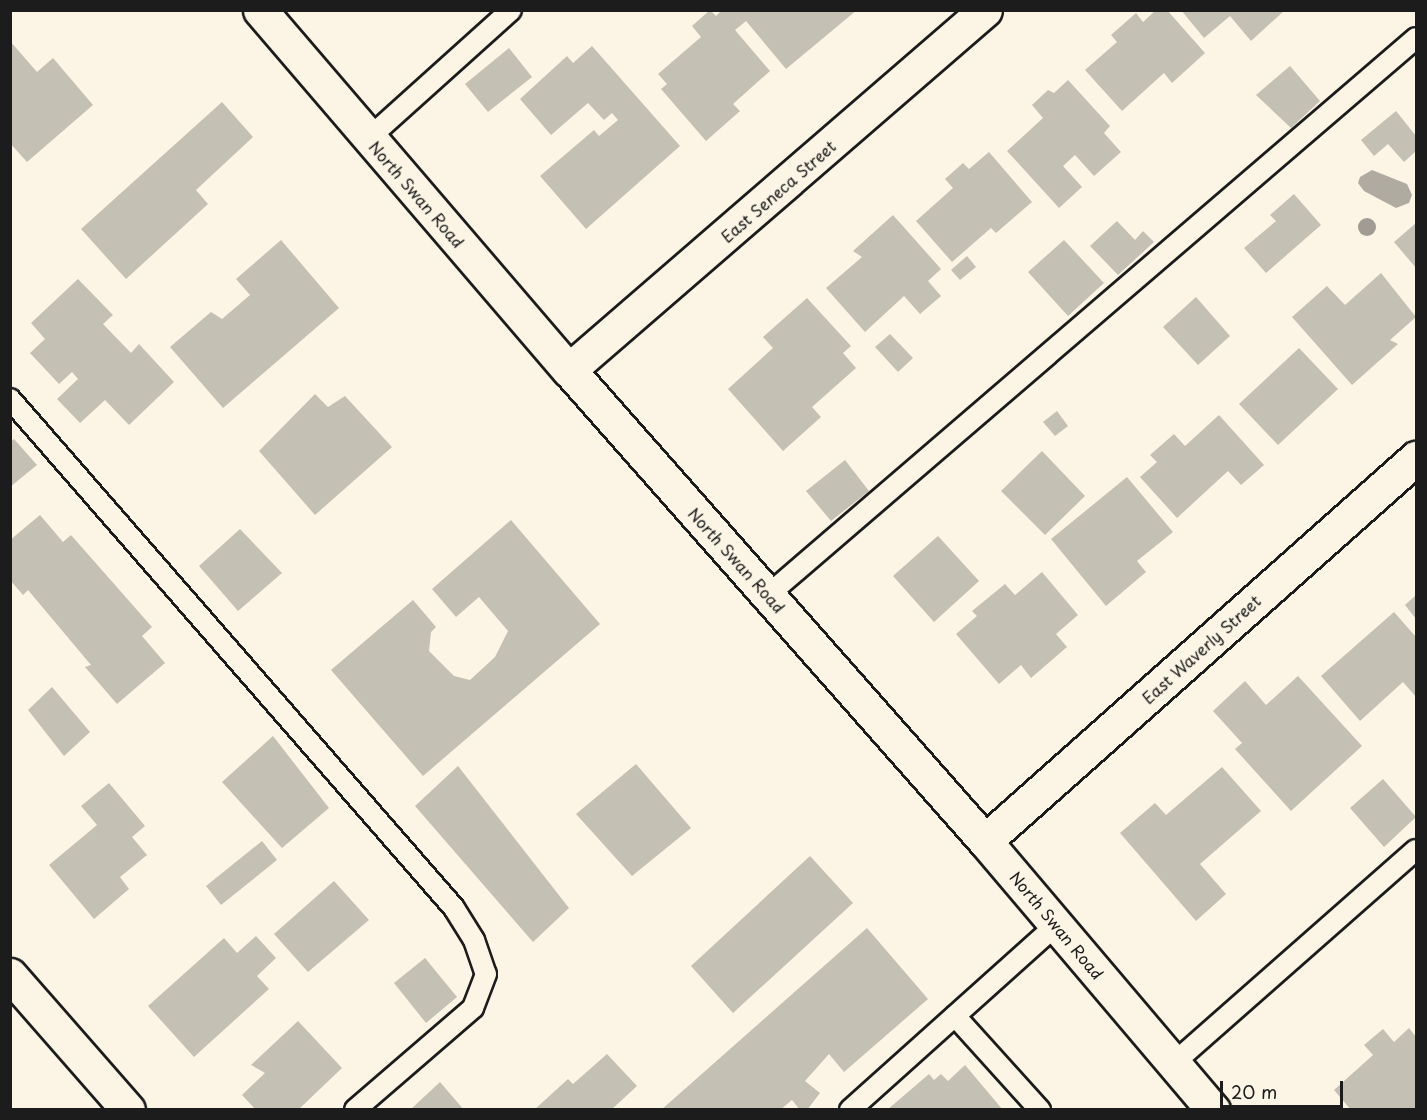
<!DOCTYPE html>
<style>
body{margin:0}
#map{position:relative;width:1427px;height:1120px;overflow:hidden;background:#fcf5e5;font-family:"Playpen Sans",sans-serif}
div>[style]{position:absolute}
.water>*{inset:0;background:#b0aba1}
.building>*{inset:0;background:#c4c0b3}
.roads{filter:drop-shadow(2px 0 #1c1c1c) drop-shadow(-2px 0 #1c1c1c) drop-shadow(0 2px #1c1c1c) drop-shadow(0 -2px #1c1c1c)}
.service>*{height:20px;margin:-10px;padding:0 10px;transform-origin:10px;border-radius:10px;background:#fcf5e5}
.minor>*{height:33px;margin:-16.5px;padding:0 16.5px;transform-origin:16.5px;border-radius:16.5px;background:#fcf5e5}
.primary>*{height:33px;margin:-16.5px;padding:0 16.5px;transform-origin:16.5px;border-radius:16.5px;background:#fcf5e5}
.trees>*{width:18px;height:18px;margin:-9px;border-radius:50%;background:#a09c93}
span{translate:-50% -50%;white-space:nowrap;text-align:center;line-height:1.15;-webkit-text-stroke:5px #fcf5e5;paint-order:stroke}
.street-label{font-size:16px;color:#1c1c1c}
.frame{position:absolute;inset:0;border:12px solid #1c1c1c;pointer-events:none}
.scale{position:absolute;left:1220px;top:1081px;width:123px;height:27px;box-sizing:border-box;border:3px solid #1c1c1c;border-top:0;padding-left:8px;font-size:18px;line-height:21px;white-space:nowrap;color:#1c1c1c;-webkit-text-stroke:4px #fcf5e5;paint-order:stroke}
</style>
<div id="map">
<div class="water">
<i style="clip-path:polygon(1372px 170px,1407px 184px,1412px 195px,1409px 203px,1396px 208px,1364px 191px,1358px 183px,1360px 177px)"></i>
</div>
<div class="building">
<i style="clip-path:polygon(710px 10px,716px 16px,722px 10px,857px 10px,786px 69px,746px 21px,740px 26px,735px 30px,770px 71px,733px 104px,740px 111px,706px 141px,661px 89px,667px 84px,658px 74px,701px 37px,692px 26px)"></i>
<i style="clip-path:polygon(1156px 10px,1167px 10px,1205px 53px,1172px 83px,1164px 73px,1122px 111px,1085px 70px,1117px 42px,1111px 35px,1136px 13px,1143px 22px)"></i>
<i style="clip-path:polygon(1181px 10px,1285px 10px,1251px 41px,1230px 16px,1204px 38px)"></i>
<i style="clip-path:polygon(10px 41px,37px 72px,53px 58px,93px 105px,27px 162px,10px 143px)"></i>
<i style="clip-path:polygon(592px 46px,680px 146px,586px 229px,540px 176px,594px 130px,599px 136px,618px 120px,612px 113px,604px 120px,588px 103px,551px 135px,520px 99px,567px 56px,573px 63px)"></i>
<i style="clip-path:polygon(509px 48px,532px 77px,488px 112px,465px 84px)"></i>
<i style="clip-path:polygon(1290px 66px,1320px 101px,1291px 128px,1256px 95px)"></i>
<i style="clip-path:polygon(1068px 80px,1110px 126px,1104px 133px,1121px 152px,1094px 176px,1075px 155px,1063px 166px,1082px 187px,1059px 208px,1007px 151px,1043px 118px,1032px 105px,1048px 90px,1054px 93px)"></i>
<i style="clip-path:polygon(222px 102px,253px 137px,196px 190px,208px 204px,126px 279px,81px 229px)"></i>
<i style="clip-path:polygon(1396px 111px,1416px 136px,1416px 151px,1404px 162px,1388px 144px,1374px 156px,1361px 140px)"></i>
<i style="clip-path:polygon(989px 152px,1032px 202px,996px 233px,991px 228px,952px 262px,916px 221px,953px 188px,945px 179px,963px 163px,969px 169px)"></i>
<i style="clip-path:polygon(1294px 194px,1321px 225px,1266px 273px,1244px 248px,1276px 221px,1270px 215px)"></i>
<i style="clip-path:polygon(893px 215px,941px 269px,928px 281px,941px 296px,920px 314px,904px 296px,865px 332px,826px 288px,862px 257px,853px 251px)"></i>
<i style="clip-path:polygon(1117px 221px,1135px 240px,1143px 231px,1154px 242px,1118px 275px,1090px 246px)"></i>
<i style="clip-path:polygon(1416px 223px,1416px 268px,1394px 242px)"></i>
<i style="clip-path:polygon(281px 240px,339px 308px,223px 408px,170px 347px,211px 312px,222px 319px,250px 295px,236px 279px)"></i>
<i style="clip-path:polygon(1064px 240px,1104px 283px,1068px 316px,1028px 272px)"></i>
<i style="clip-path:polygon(967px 256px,976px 267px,960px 280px,951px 270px)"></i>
<i style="clip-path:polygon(1381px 273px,1416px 317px,1390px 340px,1398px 344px,1352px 385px,1292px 317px,1327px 286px,1345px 305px)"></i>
<i style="clip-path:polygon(78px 279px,113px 315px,103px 324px,131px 353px,139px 344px,174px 382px,129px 425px,105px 400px,80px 423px,57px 399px,78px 379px,72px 372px,59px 384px,30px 353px,45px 339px,31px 323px)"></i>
<i style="clip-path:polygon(1196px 297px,1230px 336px,1198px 365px,1163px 327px)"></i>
<i style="clip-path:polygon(807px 298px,851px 346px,843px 353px,856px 368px,812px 407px,821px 417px,783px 451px,728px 389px,773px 348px,763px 337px)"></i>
<i style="clip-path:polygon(890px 334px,913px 358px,898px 372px,875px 347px)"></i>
<i style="clip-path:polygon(1299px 348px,1338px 389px,1278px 445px,1239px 404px)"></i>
<i style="clip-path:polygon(315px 394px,328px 407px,345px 396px,392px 447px,315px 515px,259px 451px)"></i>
<i style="clip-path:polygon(1057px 411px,1068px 426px,1055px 436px,1043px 422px)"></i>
<i style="clip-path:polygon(1219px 415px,1264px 465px,1241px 485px,1228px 471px,1177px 518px,1140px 477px,1157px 462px,1150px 455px,1174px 434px,1185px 446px)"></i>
<i style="clip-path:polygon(14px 439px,37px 465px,10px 487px,10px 442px)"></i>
<i style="clip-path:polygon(1042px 451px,1085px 496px,1045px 535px,1001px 491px)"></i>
<i style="clip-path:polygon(845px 460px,869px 491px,831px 521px,806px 491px)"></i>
<i style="clip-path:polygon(1127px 477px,1173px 532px,1137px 561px,1146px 572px,1106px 606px,1051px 539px)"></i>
<i style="clip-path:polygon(40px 515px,63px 542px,71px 535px,152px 627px,142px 636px,165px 663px,117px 704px,85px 667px,91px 665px,28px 590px,23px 595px,10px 580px,10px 540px)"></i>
<i style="clip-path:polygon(511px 520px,600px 624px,423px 776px,331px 670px,413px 600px,436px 627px,431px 632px,429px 651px,454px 676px,470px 680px,495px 657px,508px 631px,479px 597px,456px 617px,432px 589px)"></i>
<i style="clip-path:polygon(240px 529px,282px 573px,238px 611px,199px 566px)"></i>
<i style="clip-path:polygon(938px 536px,979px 581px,934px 622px,893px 576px)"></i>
<i style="clip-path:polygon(1042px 572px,1078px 615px,1056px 634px,1067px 647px,1031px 678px,1021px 665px,999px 684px,956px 634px,977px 616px,972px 611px,1005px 584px,1015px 595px)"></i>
<i style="clip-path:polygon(1416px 595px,1416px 619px,1405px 605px)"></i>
<i style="clip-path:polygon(1394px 612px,1416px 637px,1416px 697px,1403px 682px,1360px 721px,1321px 676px)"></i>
<i style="clip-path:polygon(1298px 676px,1362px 746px,1291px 811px,1235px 749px,1242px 743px,1213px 711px,1245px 681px,1266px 705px)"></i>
<i style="clip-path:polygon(52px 687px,90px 732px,64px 756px,28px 710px)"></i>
<i style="clip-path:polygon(273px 736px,329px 808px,282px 848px,222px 782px)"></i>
<i style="clip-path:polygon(636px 764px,691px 828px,632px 876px,576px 814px)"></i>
<i style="clip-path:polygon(458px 766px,569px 908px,533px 942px,415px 806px)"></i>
<i style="clip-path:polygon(1222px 767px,1261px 811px,1200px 864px,1226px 894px,1196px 921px,1120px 833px,1155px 803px,1166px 815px)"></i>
<i style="clip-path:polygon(1383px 779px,1416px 817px,1384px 847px,1350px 808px)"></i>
<i style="clip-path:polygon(109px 783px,145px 826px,132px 837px,147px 855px,120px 877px,129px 889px,94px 919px,49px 865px,97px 825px,81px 806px)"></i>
<i style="clip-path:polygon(262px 841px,277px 860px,221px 905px,206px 886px)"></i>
<i style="clip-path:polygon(810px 856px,853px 903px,733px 1013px,691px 966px)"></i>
<i style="clip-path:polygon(334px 881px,369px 920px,308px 972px,274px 934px)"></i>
<i style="clip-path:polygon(867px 928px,928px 999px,844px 1072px,829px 1054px,805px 1081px,820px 1093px,807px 1110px,800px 1110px,792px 1100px,780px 1110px,661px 1110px)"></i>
<i style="clip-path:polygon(256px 936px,276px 958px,257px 976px,269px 989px,194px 1057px,148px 1006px,224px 938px,237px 953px)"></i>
<i style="clip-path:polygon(425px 958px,457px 997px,426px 1023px,394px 983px)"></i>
<i style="clip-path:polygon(298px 1021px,342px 1068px,298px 1110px,256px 1110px,242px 1095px,265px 1073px,251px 1065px)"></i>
<i style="clip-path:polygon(1409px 1028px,1416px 1037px,1416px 1110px,1351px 1110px,1334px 1090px,1373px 1055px,1364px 1045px,1383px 1029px,1394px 1042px)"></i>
<i style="clip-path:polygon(607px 1054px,637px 1086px,611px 1110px,534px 1110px,568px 1079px,573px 1084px)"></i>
<i style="clip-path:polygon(965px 1065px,1003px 1110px,887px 1110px,929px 1074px,934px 1080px,941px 1074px,948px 1081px)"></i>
<i style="clip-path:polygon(440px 1082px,464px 1110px,410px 1110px)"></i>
</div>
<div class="roads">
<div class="service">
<i style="left:369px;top:138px;width:191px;rotate:-42deg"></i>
<i style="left:10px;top:399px;width:675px;rotate:48.9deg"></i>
<i style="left:454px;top:908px;width:38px;rotate:58deg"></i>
<i style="left:474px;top:940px;width:36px;rotate:71deg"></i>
<i style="left:486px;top:974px;width:36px;rotate:111deg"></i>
<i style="left:473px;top:1008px;width:156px;rotate:139.2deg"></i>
<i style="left:768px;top:595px;width:854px;rotate:-40.68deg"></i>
<i style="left:955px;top:1016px;width:127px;rotate:47.9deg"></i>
<i style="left:1174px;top:1063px;width:322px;rotate:-41.4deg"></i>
<i style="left:850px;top:1110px;width:278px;rotate:-41.9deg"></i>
</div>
<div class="minor">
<i style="left:569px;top:370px;width:550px;rotate:-40.87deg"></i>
<i style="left:985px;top:841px;width:577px;rotate:-41.63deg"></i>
<i style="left:10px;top:975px;width:179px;rotate:48.8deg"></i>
</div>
<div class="primary">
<i style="left:260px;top:10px;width:474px;rotate:49.4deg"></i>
<i style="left:569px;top:370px;width:628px;rotate:48.55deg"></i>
<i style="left:985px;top:841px;width:353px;rotate:49.7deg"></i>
</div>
</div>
<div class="trees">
<i style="left:1367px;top:227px"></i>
</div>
<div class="street-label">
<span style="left:778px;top:191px;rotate:-41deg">East Seneca Street</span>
<span style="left:417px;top:194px;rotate:49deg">North Swan Road</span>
<span style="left:737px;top:560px;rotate:48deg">North Swan Road</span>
<span style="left:1201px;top:649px;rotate:-42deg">East Waverly Street</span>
<span style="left:1057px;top:925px;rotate:50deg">North Swan Road</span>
</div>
<div class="frame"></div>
<div class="scale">20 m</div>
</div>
